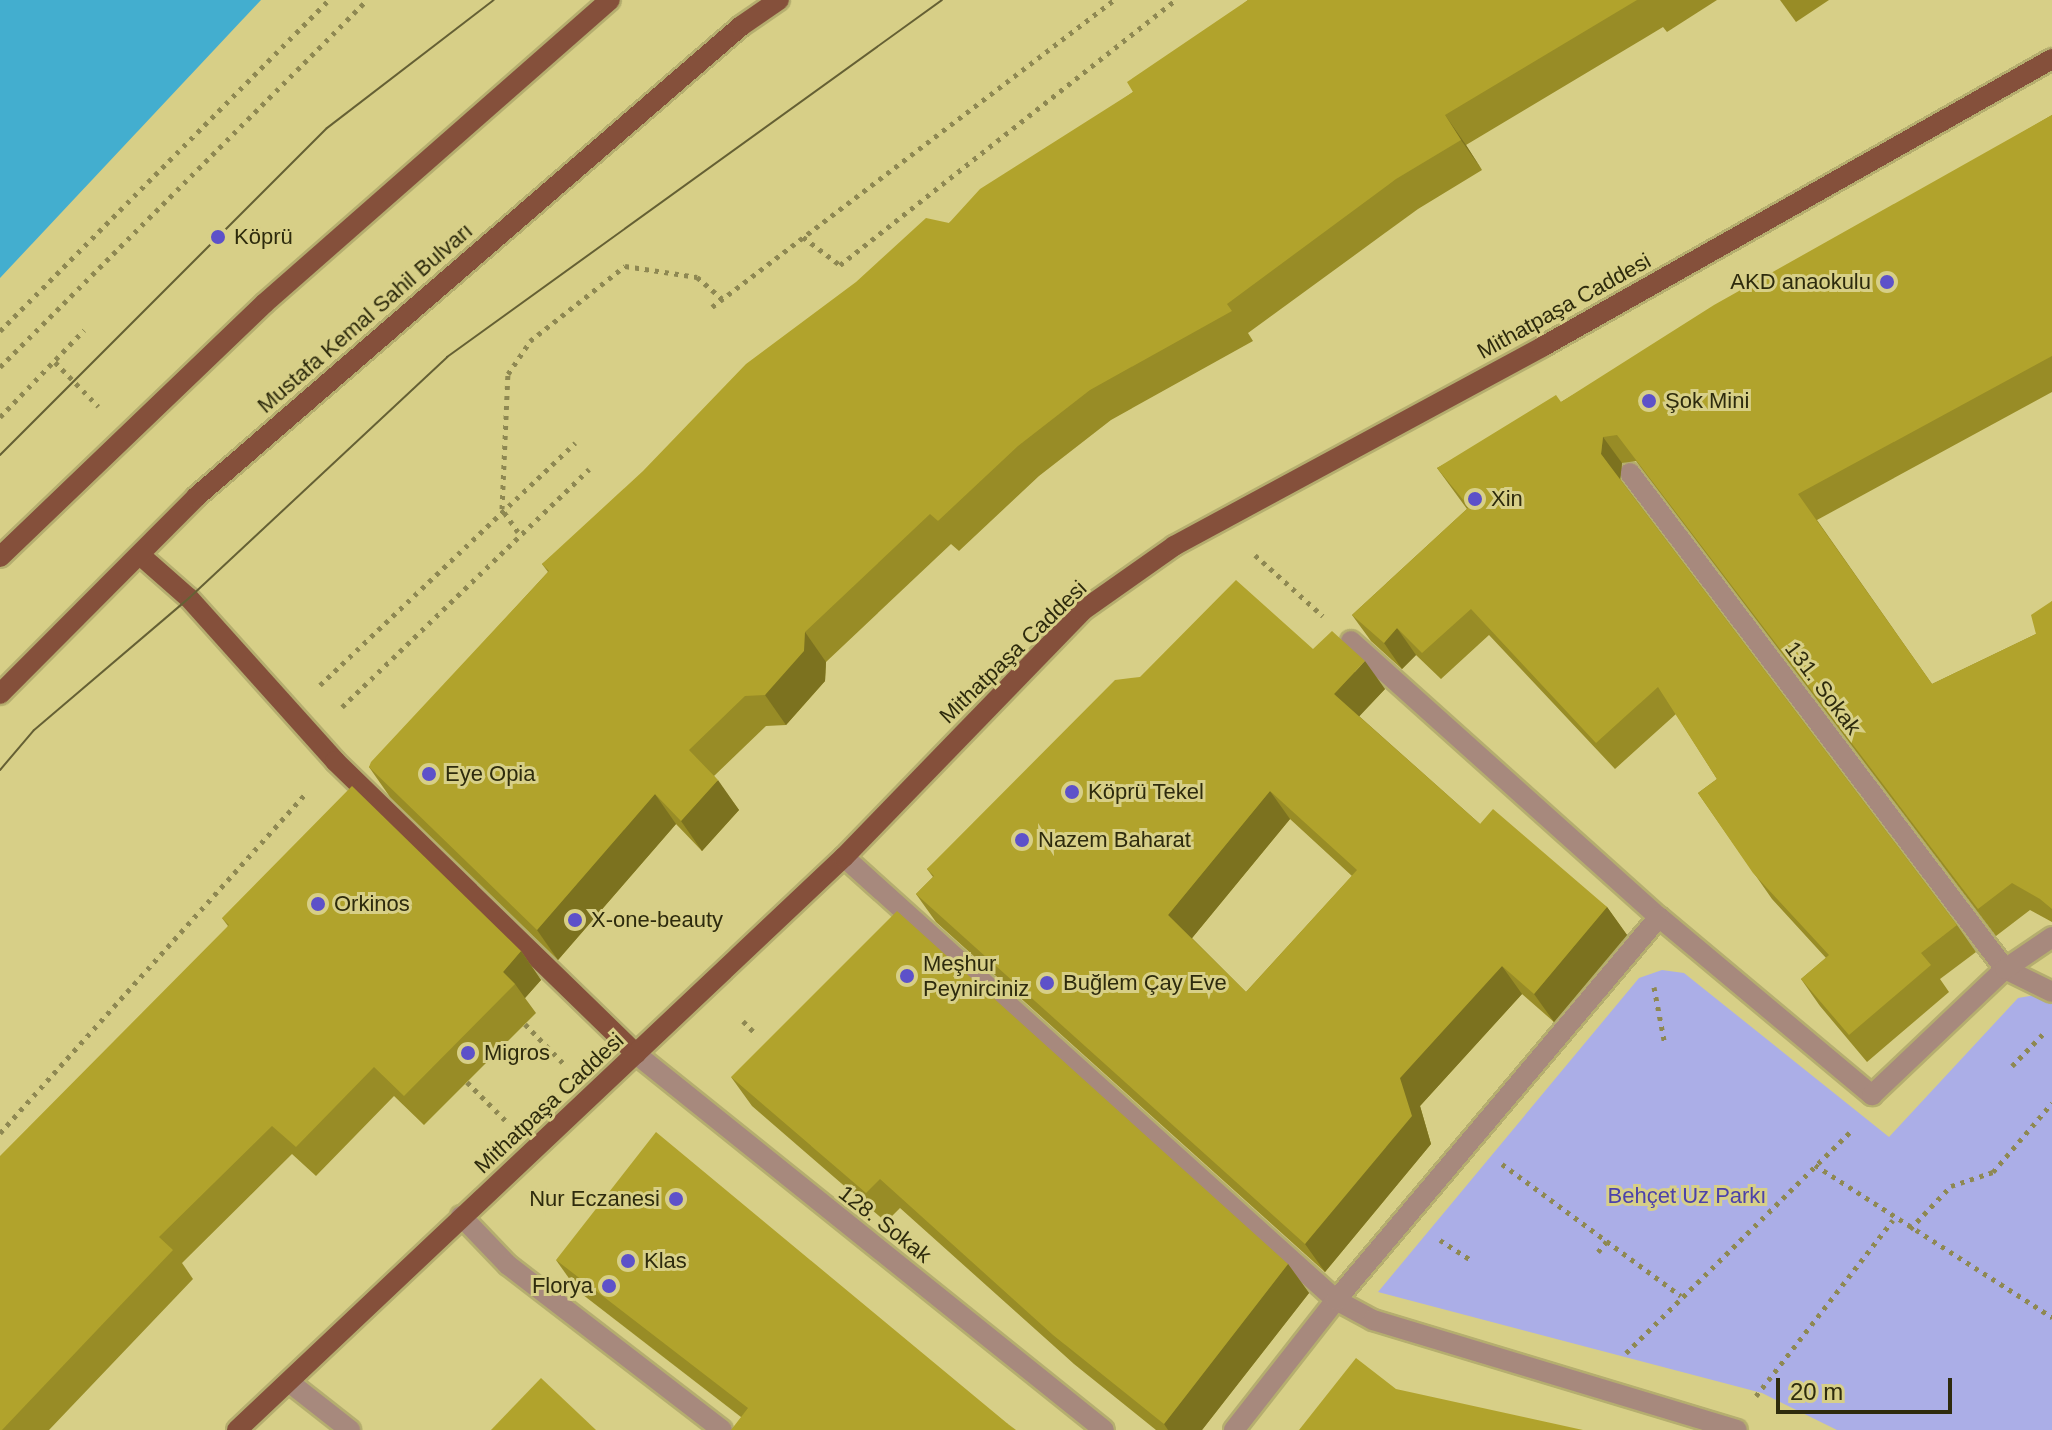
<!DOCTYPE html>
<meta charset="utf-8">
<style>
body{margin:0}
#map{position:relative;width:2052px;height:1430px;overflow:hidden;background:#d7cf87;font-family:Arial,sans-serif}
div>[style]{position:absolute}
.green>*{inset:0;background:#abaee7}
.water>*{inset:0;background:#43aecf}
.path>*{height:5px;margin-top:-2.5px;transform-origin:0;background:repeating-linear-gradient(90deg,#8e8852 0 4px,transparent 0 10px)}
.roads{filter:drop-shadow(2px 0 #b5ae6f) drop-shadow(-2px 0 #b5ae6f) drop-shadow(0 2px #b5ae6f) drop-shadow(0 -2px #b5ae6f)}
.lane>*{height:20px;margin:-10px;padding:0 10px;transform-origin:10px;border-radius:10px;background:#a7897d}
.street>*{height:20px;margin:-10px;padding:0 10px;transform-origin:10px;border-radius:10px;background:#a7897d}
.primary>*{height:20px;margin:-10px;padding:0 10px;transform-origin:10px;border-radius:10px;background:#85503b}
.tram>*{height:2px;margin:-1px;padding:0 1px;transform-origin:1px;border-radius:1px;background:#656034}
.wall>*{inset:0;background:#988c26}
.shaded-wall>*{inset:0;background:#7c721f}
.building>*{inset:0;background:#b1a32c}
.dots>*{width:22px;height:22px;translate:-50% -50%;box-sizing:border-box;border:4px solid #d7cf87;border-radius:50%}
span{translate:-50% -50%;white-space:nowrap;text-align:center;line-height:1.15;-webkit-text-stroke:6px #d7cf87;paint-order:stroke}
.poi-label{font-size:22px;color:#2e2b0d}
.left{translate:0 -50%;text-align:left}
.right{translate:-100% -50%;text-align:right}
.street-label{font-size:22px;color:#2e2b0d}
.park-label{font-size:22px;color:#4c41ab}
.scale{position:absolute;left:1776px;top:1378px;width:176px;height:36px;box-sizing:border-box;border:4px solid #2e2b0d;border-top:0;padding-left:10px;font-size:24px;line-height:28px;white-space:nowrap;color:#2e2b0d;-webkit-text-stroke:6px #d7cf87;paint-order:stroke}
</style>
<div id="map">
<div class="green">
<i style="clip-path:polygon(1662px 970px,1684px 973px,1889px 1137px,2018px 998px,2042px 994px,2052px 1001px,2052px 1430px,1837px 1430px,1762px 1393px,1378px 1292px,1639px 978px)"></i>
</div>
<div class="water">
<i style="clip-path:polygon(0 0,261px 0,0 278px)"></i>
</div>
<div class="path">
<i style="left:803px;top:237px;width:46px;rotate:37.1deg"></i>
<i style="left:840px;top:265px;width:427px;rotate:-38.3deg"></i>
<i style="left:712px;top:307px;width:506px;rotate:-37.37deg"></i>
<i style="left:0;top:331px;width:467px;rotate:-45.2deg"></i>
<i style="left:55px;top:362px;width:62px;rotate:45.7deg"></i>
<i style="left:0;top:367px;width:519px;rotate:-45deg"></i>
<i style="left:0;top:417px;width:121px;rotate:-46deg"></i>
<i style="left:518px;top:532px;width:28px;rotate:-125deg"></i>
<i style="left:502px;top:509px;width:135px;rotate:-87.5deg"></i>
<i style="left:508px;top:374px;width:40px;rotate:-56deg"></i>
<i style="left:530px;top:341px;width:121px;rotate:-38.3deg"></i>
<i style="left:625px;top:266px;width:73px;rotate:8.7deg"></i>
<i style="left:697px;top:277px;width:33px;rotate:41deg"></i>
<i style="left:1255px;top:555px;width:91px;rotate:41.9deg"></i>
<i style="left:320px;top:685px;width:352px;rotate:-43.5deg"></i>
<i style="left:342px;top:707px;width:343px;rotate:-43.9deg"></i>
<i style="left:1654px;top:987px;width:59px;rotate:79.3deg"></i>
<i style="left:743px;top:1021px;width:18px;rotate:45deg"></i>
<i style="left:525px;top:1024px;width:59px;rotate:45.7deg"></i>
<i style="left:2012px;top:1066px;width:47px;rotate:-45.9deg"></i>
<i style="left:467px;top:1082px;width:55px;rotate:45deg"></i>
<i style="left:0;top:1133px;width:459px;rotate:-48deg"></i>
<i style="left:1502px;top:1164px;width:222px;rotate:36.4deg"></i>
<i style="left:1815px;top:1165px;width:282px;rotate:32.7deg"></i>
<i style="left:1910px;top:1229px;width:59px;rotate:-46.4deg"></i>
<i style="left:1951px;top:1186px;width:44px;rotate:-18.4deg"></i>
<i style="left:1993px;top:1172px;width:91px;rotate:-49.5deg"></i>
<i style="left:1440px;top:1240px;width:38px;rotate:33deg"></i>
<i style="left:1598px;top:1252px;width:14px;rotate:-51deg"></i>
<i style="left:1626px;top:1353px;width:319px;rotate:-44.6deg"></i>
<i style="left:1756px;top:1396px;width:223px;rotate:-52.1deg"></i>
</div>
<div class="roads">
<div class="lane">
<i style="left:461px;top:1216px;width:68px;rotate:46.2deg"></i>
<i style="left:508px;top:1265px;width:270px;rotate:37.6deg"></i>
<i style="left:1336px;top:1300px;width:42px;rotate:28.4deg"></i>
<i style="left:1373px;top:1320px;width:380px;rotate:16.8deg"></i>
</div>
<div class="street">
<i style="left:1630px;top:473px;width:622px;rotate:52.91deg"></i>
<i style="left:2005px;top:969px;width:52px;rotate:26.1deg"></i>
<i style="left:1351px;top:641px;width:414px;rotate:41.9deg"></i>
<i style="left:1659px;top:917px;width:278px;rotate:39.9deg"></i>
<i style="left:1872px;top:1095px;width:183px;rotate:-43.5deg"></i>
<i style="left:2005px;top:969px;width:57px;rotate:-34.2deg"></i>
<i style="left:844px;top:857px;width:662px;rotate:42deg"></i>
<i style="left:636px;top:1054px;width:600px;rotate:38.78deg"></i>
<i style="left:289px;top:1382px;width:78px;rotate:38.2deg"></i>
<i style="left:1234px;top:1430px;width:165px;rotate:-51.9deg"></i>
<i style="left:1336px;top:1300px;width:501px;rotate:-49.86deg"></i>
</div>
<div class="primary">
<i style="left:140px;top:555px;width:65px;rotate:41.3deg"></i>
<i style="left:189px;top:598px;width:219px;rotate:48.1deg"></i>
<i style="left:335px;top:761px;width:420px;rotate:44.2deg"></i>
<i style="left:0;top:557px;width:367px;rotate:-43.8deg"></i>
<i style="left:265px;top:303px;width:459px;rotate:-41.3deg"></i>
<i style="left:0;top:694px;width:278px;rotate:-45.1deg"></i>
<i style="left:196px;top:497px;width:720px;rotate:-40.83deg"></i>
<i style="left:741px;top:26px;width:46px;rotate:-34.4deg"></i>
<i style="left:237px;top:1430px;width:835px;rotate:-43.35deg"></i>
<i style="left:844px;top:857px;width:342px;rotate:-45.9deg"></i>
<i style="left:1082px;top:611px;width:113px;rotate:-35.2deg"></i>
<i style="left:1174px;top:546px;width:418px;rotate:-28.4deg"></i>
<i style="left:1542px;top:347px;width:586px;rotate:-29.45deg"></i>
</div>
</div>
<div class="tram">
<i style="left:0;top:455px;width:462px;rotate:-45deg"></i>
<i style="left:327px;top:128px;width:210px;rotate:-37.5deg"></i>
<i style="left:0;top:770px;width:52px;rotate:-49.6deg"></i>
<i style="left:34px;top:730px;width:204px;rotate:-40.4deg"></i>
<i style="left:189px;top:598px;width:353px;rotate:-43deg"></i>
<i style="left:447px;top:357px;width:610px;rotate:-35.8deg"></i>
</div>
<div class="wall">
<i style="clip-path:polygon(1248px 0,1717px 0,1667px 32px,1663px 27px,1466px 145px,1482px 170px,1418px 209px,1248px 333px,1253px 341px,1111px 420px,1039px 476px,959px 551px,951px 544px,826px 662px,825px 681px,786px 725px,766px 726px,714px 776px,739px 810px,702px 851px,676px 824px,558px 960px,390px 797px,369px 767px,548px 572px,542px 564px,949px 223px,1133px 92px)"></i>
<i style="clip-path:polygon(1780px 0,1829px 0,1796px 22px)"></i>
<i style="clip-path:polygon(2052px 115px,2052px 392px,1817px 520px,1932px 684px,2036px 634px,2052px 601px,2052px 922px,2030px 910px,1996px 936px,1636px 461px,1622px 463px,1620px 479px,1957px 925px,1976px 952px,1940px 979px,1949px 992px,1867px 1062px,1820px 1006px,1801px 979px,1826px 958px,1772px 899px,1698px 793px,1717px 779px,1676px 714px,1615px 769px,1489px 635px,1441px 679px,1416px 655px,1402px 669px,1371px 641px,1352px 615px,1467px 509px,1437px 468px,1561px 402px)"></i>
<i style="clip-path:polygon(evenodd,1313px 649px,1385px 689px,1359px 716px,1480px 824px,1607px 907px,1627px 935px,1554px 1022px,1522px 994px,1420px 1106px,1431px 1144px,1325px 1272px,936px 922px,916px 894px,933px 877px,927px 869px,1140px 677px,1313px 649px,1290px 819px,1352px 876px,1246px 992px,1192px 938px,1290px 819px)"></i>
<i style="clip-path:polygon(222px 918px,521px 951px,541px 980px,525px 998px,536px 1013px,424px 1125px,394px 1096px,316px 1176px,292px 1154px,182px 1263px,193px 1279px,49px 1430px,0 1430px,228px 926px)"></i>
<i style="clip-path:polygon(731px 1077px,1288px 1264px,1309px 1293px,1202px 1430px,1156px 1430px,1074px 1364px,900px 1208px,886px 1222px,752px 1106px)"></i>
<i style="clip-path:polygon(556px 1260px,1008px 1424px,741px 1417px,578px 1291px)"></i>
</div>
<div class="shaded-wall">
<i style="clip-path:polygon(1445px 115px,1466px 145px,1482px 170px,1461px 140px)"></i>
<i style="clip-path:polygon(1603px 437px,1622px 463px,1620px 481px,1601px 454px)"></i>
<i style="clip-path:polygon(1397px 628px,1416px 655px,1402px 669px,1384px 643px)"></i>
<i style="clip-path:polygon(805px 632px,826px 662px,825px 681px,786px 725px,765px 695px)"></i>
<i style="clip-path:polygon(1365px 661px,1385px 689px,1354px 722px,1334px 694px)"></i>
<i style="clip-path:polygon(718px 780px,739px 810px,702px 851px,681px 821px)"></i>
<i style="clip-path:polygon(1270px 791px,1290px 819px,1188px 943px,1168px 915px)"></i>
<i style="clip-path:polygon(655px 794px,676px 824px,558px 960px,537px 930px)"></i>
<i style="clip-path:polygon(1607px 907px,1627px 935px,1554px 1022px,1534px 994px)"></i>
<i style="clip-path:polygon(521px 951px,541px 980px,525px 998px,515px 984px,503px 972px)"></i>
<i style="clip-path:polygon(1502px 966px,1522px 994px,1420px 1106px,1431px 1144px,1325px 1272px,1305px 1244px,1400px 1078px)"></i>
<i style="clip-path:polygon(1288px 1264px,1309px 1293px,1202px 1430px,1168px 1430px,1164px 1424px)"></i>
</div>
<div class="building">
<i style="clip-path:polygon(1248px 0,1637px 0,1445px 115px,1461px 140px,1396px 179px,1227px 304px,1232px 311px,1090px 390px,1018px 446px,938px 521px,930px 514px,805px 632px,804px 651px,765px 695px,745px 696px,689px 750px,718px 780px,681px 821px,655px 794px,537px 930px,369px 767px,371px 762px,549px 571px,542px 564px,643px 471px,746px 364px,856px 282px,926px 218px,949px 223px,980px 189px,1133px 92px,1127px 82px)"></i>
<i style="clip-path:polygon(2052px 115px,2052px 356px,1798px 494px,1932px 684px,2036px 634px,2031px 615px,2052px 601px,2052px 909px,2040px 899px,2012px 883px,1978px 909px,1617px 435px,1603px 437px,1601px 454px,1957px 925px,1921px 953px,1931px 965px,1849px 1035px,1801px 979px,1829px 955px,1753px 873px,1698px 793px,1717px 779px,1658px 687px,1596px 743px,1471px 609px,1422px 653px,1397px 628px,1384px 643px,1352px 615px,1469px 507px,1437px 468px,1556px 395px,1561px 402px,1714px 305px)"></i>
<i style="clip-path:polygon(evenodd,1236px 580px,1313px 649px,1332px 631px,1365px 661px,1334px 694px,1480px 824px,1493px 809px,1607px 907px,1534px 994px,1502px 966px,1400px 1078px,1412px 1116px,1305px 1244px,916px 894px,934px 876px,927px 869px,1115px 680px,1140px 677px,1236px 580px,1270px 791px,1357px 870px,1246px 992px,1168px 915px,1270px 791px)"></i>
<i style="clip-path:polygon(352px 786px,521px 951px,503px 972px,515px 984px,404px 1096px,374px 1067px,296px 1147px,272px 1126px,159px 1237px,173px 1250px,2px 1430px,0 1430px,0 1156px,229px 925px,222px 918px)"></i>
<i style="clip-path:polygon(897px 911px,1288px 1264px,1164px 1424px,1053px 1335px,880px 1179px,866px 1193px,731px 1077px)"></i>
<i style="clip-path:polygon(656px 1132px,1008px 1424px,1016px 1430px,731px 1430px,748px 1408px,556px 1260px)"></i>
<i style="clip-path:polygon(1356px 1358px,1396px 1389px,1583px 1430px,1299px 1430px)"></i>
<i style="clip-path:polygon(541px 1378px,596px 1430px,491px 1430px)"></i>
</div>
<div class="dots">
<i style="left:218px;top:237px;background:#5d51c9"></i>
<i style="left:1887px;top:282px;background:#5d51c9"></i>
<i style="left:1649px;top:401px;background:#5d51c9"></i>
<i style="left:1475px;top:499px;background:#5d51c9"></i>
<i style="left:429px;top:774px;background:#5d51c9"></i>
<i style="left:1072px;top:792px;background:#5d51c9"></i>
<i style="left:1022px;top:840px;background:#5d51c9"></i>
<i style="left:318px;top:904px;background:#5d51c9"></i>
<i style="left:575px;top:920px;background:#5d51c9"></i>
<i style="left:907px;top:976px;background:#5d51c9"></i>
<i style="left:1047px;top:983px;background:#5d51c9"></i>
<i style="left:468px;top:1053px;background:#5d51c9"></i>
<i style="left:676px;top:1199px;background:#5d51c9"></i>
<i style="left:628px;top:1261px;background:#5d51c9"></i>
<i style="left:609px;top:1286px;background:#5d51c9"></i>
</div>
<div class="poi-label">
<span class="left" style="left:234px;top:237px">Köprü</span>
<span class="right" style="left:1871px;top:282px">AKD anaokulu</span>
<span class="left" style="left:1665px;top:401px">Şok Mini</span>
<span class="left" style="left:1491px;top:499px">Xin</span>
<span class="left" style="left:445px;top:774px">Eye Opia</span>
<span class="left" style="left:1088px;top:792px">Köprü Tekel</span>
<span class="left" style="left:1038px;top:840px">Nazem Baharat</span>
<span class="left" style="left:334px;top:904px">Orkinos</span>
<span class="left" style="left:591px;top:920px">X-one-beauty</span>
<span class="left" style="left:923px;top:976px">Meşhur<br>Peynirciniz</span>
<span class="left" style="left:1063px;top:983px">Buğlem Çay Eve</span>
<span class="left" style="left:484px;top:1053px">Migros</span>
<span class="right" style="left:660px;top:1199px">Nur Eczanesi</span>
<span class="left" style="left:644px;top:1261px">Klas</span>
<span class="right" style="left:593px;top:1286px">Florya</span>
</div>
<div class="street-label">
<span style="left:1564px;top:306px;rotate:-29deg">Mithatpaşa Caddesi</span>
<span style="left:365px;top:318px;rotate:-41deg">Mustafa Kemal Sahil Bulvarı</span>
<span style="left:1013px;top:652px;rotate:-44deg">Mithatpaşa Caddesi</span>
<span style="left:1823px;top:688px;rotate:53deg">131. Sokak</span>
<span style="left:549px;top:1103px;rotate:-43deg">Mithatpaşa Caddesi</span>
<span style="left:885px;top:1224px;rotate:38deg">128. Sokak</span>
</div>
<div class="park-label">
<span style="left:1687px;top:1196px">Behçet Uz Parkı</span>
</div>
<div class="scale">20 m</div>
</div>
